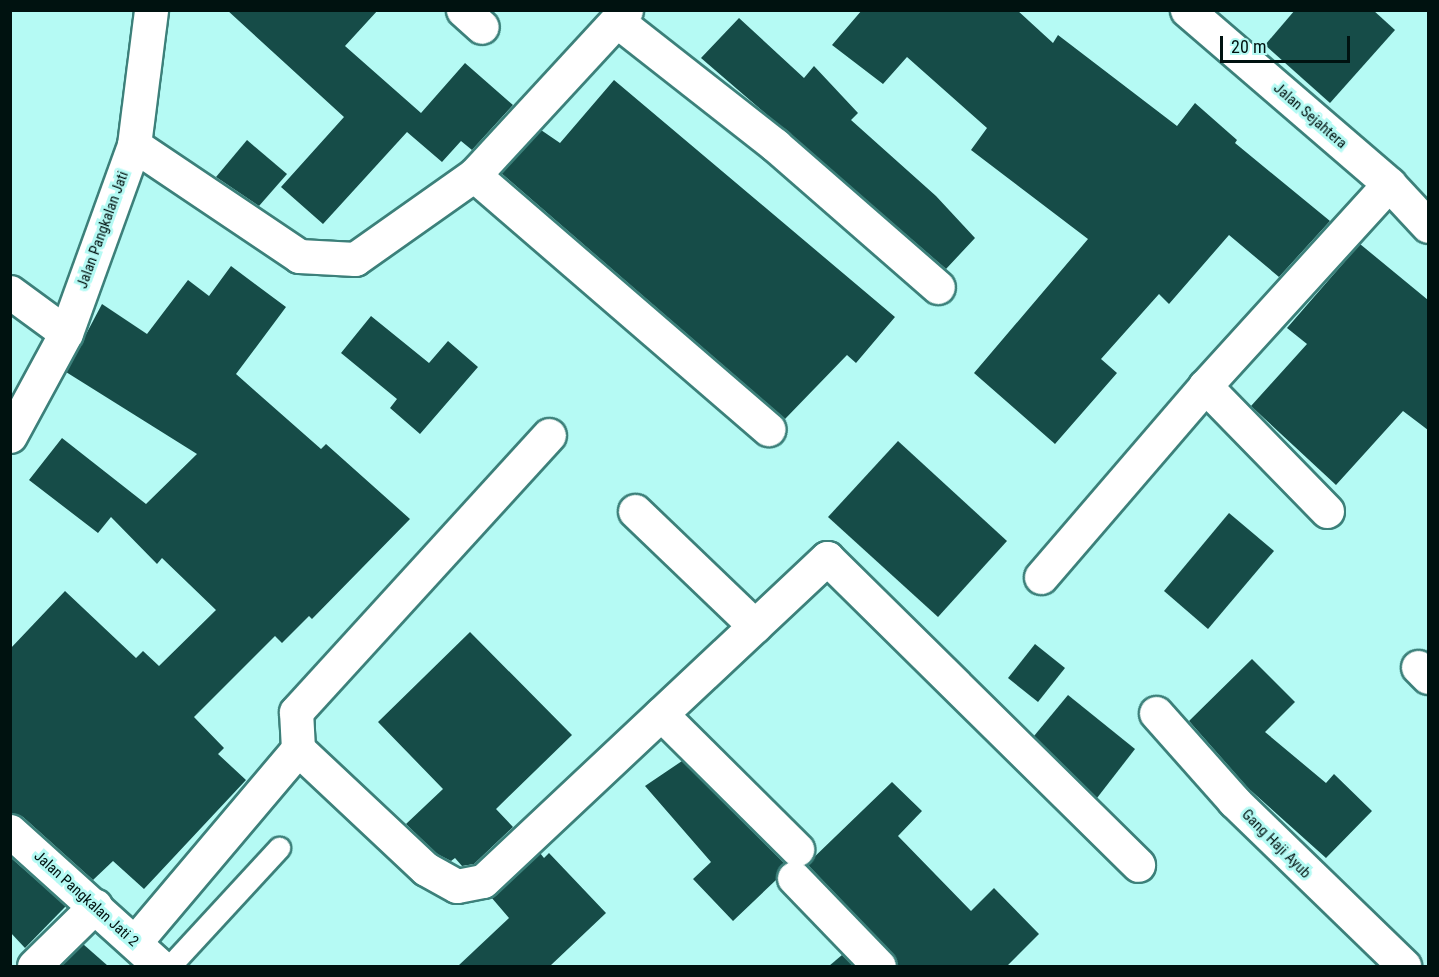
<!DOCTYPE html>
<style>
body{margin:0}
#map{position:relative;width:1439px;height:977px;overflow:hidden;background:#b5faf4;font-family:"Roboto Condensed",sans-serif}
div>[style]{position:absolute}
.building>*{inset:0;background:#164c48}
.roads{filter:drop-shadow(2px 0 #3c807a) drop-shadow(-2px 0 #3c807a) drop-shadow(0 2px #3c807a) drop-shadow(0 -2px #3c807a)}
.service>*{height:21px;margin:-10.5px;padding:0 10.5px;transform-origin:10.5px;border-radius:10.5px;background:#fff}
.minor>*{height:33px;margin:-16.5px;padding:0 16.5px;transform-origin:16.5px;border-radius:16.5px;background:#fff}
.tertiary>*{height:33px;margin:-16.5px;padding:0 16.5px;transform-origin:16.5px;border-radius:16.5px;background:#fff}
.secondary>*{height:33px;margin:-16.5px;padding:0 16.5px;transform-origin:16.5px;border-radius:16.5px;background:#fff}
span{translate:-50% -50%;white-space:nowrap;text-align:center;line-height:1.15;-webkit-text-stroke:6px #b5faf4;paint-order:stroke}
.street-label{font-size:15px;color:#001210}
.frame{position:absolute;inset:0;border:12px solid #001210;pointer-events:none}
.scale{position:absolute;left:1220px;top:36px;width:130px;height:27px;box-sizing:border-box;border:3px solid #001210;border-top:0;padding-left:8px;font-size:18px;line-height:21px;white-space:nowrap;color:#001210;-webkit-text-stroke:4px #b5faf4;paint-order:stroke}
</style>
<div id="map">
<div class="building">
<i style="clip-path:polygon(227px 10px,378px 10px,345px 46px,421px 113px,465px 63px,513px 105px,472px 150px,461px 141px,442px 162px,407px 132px,323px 224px,281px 187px,344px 117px)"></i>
<i style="clip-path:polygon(862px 10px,1017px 10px,1053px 43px,1058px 35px,1177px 126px,1195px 103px,1237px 140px,1235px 143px,1330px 221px,1279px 277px,1229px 235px,1169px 304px,1159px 294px,1101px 359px,1117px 373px,1055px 444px,974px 373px,1088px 239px,971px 150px,987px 128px,907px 57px,883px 84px,832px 45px)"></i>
<i style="clip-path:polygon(1295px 10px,1373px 10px,1395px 30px,1330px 103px,1265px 45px)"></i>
<i style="clip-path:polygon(739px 18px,804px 78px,814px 66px,858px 113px,851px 120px,936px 196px,975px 238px,946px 269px,701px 58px)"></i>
<i style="clip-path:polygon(614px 80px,895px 317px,856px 363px,847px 355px,785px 419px,501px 173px,541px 130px,560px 143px)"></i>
<i style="clip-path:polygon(247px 140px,287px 174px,259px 206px,216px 177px)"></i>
<i style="clip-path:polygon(1360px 244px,1428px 300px,1428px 430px,1403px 411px,1336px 485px,1251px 406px,1307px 344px,1287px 328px)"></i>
<i style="clip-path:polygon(231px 266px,286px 307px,236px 374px,321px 449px,326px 444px,410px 519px,312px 619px,309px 616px,282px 643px,275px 636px,194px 717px,224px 748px,218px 754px,246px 780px,144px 889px,113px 861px,93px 880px,23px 817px,10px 813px,10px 649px,65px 591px,136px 658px,143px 651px,159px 666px,216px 610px,162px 558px,157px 564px,111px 517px,98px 533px,29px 480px,62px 438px,146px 504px,197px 454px,66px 372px,102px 304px,147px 334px,188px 280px,209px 296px)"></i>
<i style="clip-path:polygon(371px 316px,429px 363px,448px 341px,478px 367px,420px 434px,390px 408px,397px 399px,341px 353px)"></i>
<i style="clip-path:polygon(898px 441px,1007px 541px,938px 617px,828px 517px)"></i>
<i style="clip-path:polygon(1229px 513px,1274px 551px,1208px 629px,1164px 591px)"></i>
<i style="clip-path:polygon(470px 632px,572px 735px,496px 809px,513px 827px,474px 864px,462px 866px,455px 858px,451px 861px,437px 854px,406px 824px,443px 789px,378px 722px)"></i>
<i style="clip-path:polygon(1035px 644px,1065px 668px,1038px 702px,1008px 678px)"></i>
<i style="clip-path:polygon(1252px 659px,1295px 702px,1265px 732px,1326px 783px,1334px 774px,1372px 811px,1326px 858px,1248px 788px,1189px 721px)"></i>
<i style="clip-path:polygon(1068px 695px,1135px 749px,1097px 798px,1034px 736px)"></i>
<i style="clip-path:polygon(682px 761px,784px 863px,776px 880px,733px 921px,693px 879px,711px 862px,645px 786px)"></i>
<i style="clip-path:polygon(892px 782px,922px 811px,898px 836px,971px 911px,994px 888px,1039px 934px,1007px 966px,897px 966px,892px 953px,807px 864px)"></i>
<i style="clip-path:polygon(540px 853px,544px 858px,549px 853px,606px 913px,550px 966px,458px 966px,509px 918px,491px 897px)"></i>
<i style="clip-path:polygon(10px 857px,66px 906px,25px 948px,10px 932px)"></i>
<i style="clip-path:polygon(83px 944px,108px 966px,60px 966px)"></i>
<i style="clip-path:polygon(842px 955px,853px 966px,829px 966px)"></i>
</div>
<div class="roads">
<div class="service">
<i style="left:170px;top:966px;width:161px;rotate:-47.3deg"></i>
</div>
<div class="minor">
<i style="left:463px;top:10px;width:25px;rotate:42deg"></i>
<i style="left:1187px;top:10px;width:267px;rotate:40.7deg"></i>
<i style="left:1389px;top:184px;width:57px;rotate:47.1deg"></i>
<i style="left:617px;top:21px;width:201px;rotate:38.1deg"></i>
<i style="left:775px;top:145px;width:216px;rotate:41.1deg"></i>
<i style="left:134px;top:145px;width:199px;rotate:33.9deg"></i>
<i style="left:299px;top:256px;width:56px;rotate:3.1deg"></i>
<i style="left:355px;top:259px;width:146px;rotate:-35.2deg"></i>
<i style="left:474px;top:175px;width:224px;rotate:-47.3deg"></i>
<i style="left:474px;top:175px;width:389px;rotate:40.8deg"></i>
<i style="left:10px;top:292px;width:69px;rotate:36.2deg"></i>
<i style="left:635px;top:511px;width:166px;rotate:43.8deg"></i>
<i style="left:1327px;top:511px;width:175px;rotate:-134.3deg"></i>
<i style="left:1205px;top:386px;width:273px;rotate:-47.7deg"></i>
<i style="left:1041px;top:577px;width:252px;rotate:-49.3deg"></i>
<i style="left:1418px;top:667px;width:14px;rotate:45deg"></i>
<i style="left:1156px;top:713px;width:118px;rotate:48.4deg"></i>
<i style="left:1234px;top:801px;width:237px;rotate:44.1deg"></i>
<i style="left:661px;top:714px;width:192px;rotate:44.8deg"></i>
<i style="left:298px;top:749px;width:175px;rotate:43.2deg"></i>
<i style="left:426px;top:869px;width:35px;rotate:29deg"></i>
<i style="left:457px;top:886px;width:26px;rotate:-11deg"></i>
<i style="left:483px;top:881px;width:472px;rotate:-43.2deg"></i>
<i style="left:827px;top:558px;width:437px;rotate:44.6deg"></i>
<i style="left:794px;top:878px;width:122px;rotate:46deg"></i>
<i style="left:135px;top:942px;width:253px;rotate:-49.8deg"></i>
<i style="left:298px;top:749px;width:37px;rotate:-93deg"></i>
<i style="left:296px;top:712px;width:375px;rotate:-47.6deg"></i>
<i style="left:34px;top:966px;width:86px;rotate:-44.5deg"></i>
</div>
<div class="tertiary">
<i style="left:10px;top:831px;width:202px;rotate:42deg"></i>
</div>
<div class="secondary">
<i style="left:10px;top:436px;width:117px;rotate:-61.5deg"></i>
<i style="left:66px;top:333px;width:200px;rotate:-70.1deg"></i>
<i style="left:134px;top:145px;width:136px;rotate:-82.8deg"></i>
</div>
</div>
<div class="street-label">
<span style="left:1310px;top:116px;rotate:41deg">Jalan Sejahtera</span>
<span style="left:103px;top:230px;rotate:-70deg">Jalan Pangkalan Jati</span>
<span style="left:1276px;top:844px;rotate:45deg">Gang Haji Ayub</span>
<span style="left:86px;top:899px;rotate:42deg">Jalan Pangkalan Jati 2</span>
</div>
<div class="frame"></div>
<div class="scale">20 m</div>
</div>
